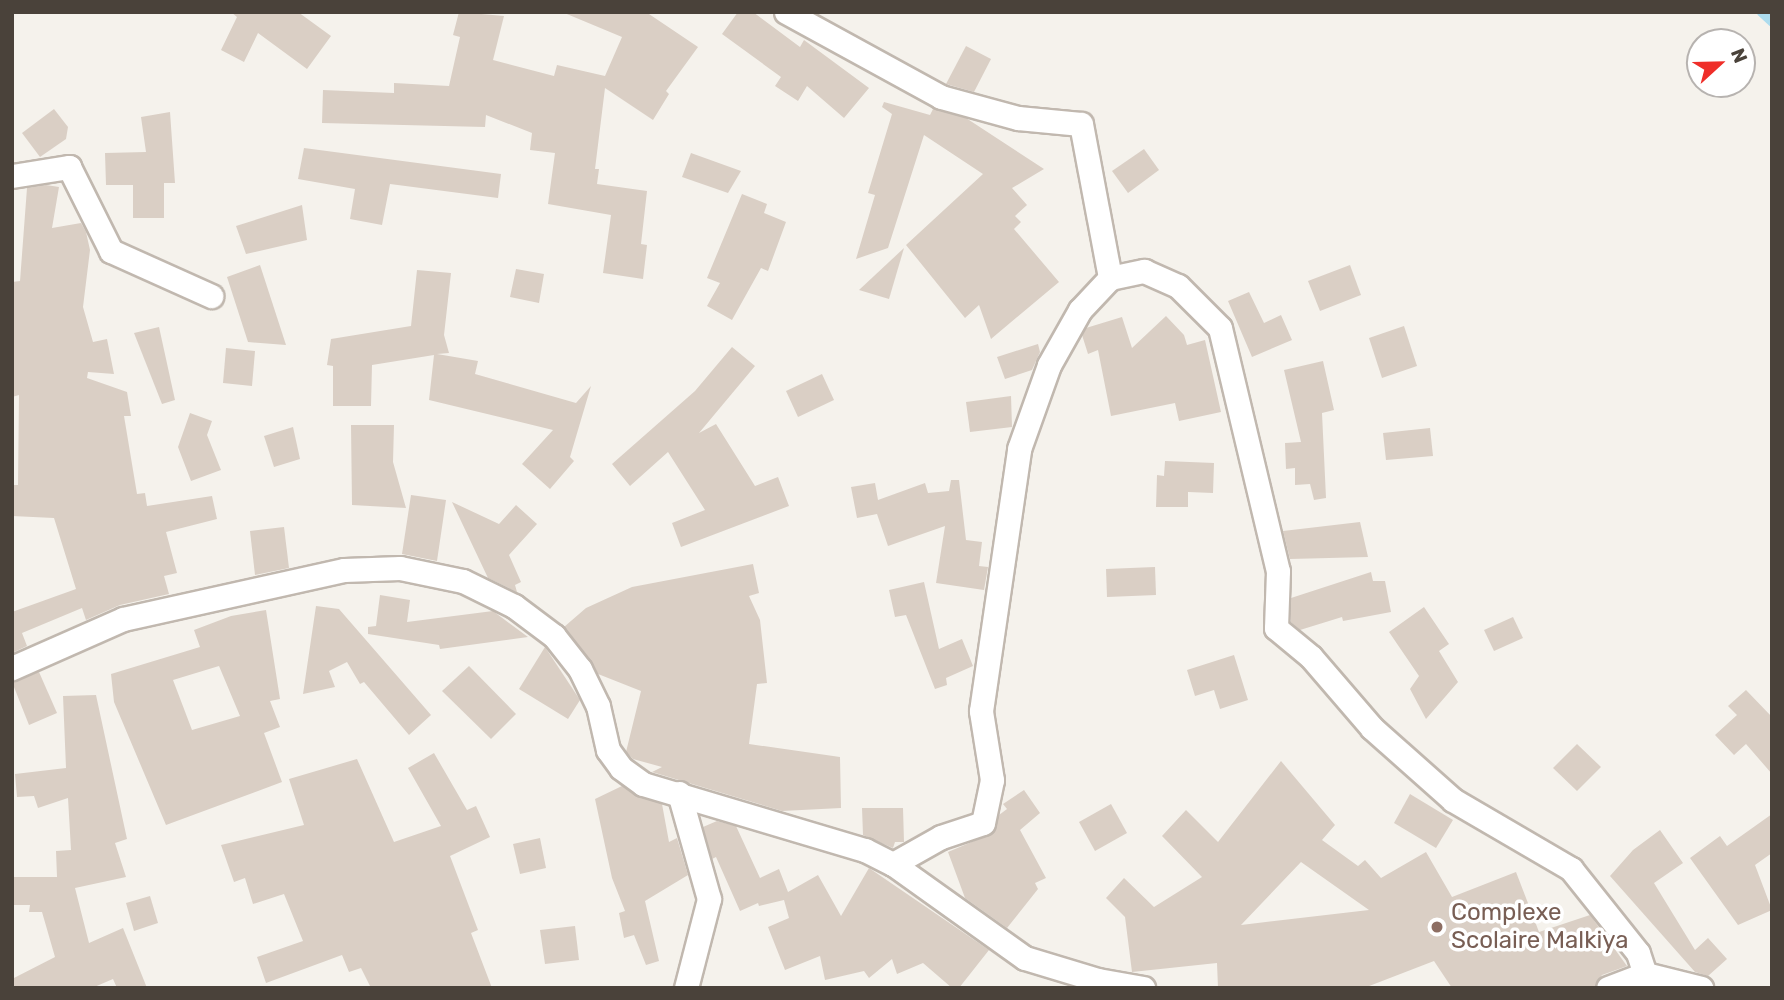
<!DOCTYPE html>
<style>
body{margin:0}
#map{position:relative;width:1784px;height:1000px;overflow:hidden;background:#f5f2ec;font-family:Rubik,sans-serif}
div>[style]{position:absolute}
.stream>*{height:9px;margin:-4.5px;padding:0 4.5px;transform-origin:4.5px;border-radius:4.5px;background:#addcee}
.building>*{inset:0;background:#dacfc5}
.roads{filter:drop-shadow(2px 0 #c1b8af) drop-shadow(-2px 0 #c1b8af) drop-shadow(0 2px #c1b8af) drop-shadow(0 -2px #c1b8af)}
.street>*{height:23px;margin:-11.5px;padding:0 11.5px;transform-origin:11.5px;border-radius:11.5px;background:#fff}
.dots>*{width:19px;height:19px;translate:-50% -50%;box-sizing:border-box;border:4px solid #fff;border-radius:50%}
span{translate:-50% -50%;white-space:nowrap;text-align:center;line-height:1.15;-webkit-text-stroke:7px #fff;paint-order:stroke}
.education-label{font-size:24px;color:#785e54}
.left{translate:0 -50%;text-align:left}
.frame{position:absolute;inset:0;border:14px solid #4a423a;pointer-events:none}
.north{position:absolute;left:1686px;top:28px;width:70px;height:70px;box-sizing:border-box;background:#fff;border:2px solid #b7b3b0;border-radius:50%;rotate:68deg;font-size:19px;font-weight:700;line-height:28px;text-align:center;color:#4a423a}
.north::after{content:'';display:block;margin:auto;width:24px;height:32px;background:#ef2e29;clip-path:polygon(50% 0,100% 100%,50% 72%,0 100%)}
</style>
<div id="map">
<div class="stream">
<i style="left:1761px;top:12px;width:15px;rotate:42deg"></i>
</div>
<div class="building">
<i style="clip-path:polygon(231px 12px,298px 12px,331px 36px,307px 69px,258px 33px,244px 62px,221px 50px,237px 17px)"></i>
<i style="clip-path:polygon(459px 12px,504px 16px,493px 60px,554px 76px,557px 65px,605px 76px,622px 37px,562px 12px,646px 12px,698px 47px,666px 91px,669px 94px,653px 120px,605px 88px,595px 169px,599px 169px,597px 184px,647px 191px,641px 244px,647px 245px,643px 279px,603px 273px,611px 215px,548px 204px,555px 153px,530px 150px,532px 133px,486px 115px,485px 127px,322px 123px,323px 90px,394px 93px,394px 83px,449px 86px,460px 37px,453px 35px)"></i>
<i style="clip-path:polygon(738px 12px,753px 12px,800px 47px,804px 40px,869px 88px,844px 118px,807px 86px,798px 101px,775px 86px,781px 77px,722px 34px)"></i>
<i style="clip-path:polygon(966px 46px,991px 59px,974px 92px,946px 84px)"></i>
<i style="clip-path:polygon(884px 102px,930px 115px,933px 109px,966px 118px,1044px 169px,1012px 188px,1027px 205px,1015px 216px,1021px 222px,1014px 229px,1059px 282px,991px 339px,979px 305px,965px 318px,906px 245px,983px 174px,924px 135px,888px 248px,856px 259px,875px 195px,868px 193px,892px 114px,882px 107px)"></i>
<i style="clip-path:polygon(54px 109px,68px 127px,66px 139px,40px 157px,22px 133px)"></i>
<i style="clip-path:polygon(170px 112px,175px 183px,164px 183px,164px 218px,133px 218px,133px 185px,106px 185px,105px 153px,146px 152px,141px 117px)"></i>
<i style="clip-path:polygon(304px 148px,501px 174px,498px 198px,390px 184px,382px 225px,350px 219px,355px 189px,298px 179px)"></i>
<i style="clip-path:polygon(1144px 149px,1159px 170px,1128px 193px,1112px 171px)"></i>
<i style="clip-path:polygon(691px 153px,741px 171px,728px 193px,682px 177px)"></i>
<i style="clip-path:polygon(46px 185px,59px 187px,52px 228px,81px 223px,86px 232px,90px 250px,83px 307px,93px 342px,107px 339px,114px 374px,88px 372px,87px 378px,127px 392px,131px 416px,124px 416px,137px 494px,145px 493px,147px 506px,212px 496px,217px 519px,166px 532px,177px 573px,164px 576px,169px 594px,120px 605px,86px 620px,82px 608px,22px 633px,27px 646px,12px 653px,12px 612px,76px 589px,54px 518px,12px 516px,12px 485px,18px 485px,19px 395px,12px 397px,12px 282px,20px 281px,27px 188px)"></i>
<i style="clip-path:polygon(742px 194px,767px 204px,764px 213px,786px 222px,768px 271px,761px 268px,732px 320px,707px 306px,720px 283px,707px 278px)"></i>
<i style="clip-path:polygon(302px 205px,307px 240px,246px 254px,236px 226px)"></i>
<i style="clip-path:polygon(904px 248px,889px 299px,859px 290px)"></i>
<i style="clip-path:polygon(260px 265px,286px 345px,248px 342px,227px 277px)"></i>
<i style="clip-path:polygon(1350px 265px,1361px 295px,1320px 311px,1308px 281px)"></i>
<i style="clip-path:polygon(516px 269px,544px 274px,539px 303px,510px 297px)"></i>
<i style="clip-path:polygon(417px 270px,451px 273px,444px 335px,449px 353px,437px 354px,478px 361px,475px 374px,576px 403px,591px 386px,570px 457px,574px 461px,550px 489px,522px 464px,553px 430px,429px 400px,434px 355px,372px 365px,371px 406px,333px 406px,333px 366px,327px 365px,331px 339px,411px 326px)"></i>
<i style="clip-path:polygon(1249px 292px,1264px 323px,1281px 315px,1292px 340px,1252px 357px,1228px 301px)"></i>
<i style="clip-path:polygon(1166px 316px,1184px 335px,1187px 345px,1205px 340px,1221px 412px,1179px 421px,1175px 403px,1111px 416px,1098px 350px,1088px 354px,1082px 335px,1086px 328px,1122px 317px,1132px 348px)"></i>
<i style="clip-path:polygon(1404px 326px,1417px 366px,1382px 378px,1369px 338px)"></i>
<i style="clip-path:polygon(159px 327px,175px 400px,162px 404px,134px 333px)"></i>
<i style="clip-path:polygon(1038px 344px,1040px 352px,1032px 370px,1005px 379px,997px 357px)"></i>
<i style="clip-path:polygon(732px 347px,755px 366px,699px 433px,716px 424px,755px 486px,778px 477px,789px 506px,681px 547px,672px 523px,705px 510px,668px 452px,630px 486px,612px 464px,695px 391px)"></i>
<i style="clip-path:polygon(226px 348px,255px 351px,252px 386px,223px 383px)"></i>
<i style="clip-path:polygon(1323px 361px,1334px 410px,1322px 413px,1326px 498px,1314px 500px,1310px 484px,1295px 485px,1295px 468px,1286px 469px,1285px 443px,1301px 442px,1284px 370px)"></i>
<i style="clip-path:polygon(822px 374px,834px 400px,798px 417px,786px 391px)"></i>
<i style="clip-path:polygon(1011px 396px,1012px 427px,970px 432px,966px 402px)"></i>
<i style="clip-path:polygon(190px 413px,212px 421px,207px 435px,221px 470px,191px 481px,178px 447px)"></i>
<i style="clip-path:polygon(351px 425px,394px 425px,393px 462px,406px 508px,352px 505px)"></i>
<i style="clip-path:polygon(293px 427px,300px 459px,274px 467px,264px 436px)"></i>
<i style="clip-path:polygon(1430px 428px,1433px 456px,1386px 460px,1383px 433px)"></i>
<i style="clip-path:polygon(1165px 461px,1214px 463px,1213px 493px,1188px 492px,1188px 507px,1156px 507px,1157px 475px,1164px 476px)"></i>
<i style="clip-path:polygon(951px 480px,959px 480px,966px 540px,982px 542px,979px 566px,988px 567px,984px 590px,936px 583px,945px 526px,888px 546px,877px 514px,857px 518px,851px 487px,875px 483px,878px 500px,925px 483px,928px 493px,949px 491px)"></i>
<i style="clip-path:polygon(411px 495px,446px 500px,437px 561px,402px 554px)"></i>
<i style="clip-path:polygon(452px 502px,499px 524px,516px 505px,537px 524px,509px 555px,521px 582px,515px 585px,517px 592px,488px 578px)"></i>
<i style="clip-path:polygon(1360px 522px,1368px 557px,1290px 559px,1283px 531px)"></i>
<i style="clip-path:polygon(284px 527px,289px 568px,255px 575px,250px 531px)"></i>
<i style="clip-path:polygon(753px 564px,759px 593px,749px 596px,760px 620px,767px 683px,757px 684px,749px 744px,840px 757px,841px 808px,782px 811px,652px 772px,662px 767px,633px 759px,626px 752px,641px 691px,598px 674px,564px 627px,586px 608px,632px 587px)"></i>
<i style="clip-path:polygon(1155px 567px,1156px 595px,1107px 597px,1106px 569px)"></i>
<i style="clip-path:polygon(1371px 572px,1373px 581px,1385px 581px,1391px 612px,1343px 621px,1342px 617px,1300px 630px,1291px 622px,1291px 598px)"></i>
<i style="clip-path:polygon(924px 582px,939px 649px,962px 639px,973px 666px,946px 678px,947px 685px,935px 689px,906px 615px,895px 617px,889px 590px)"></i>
<i style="clip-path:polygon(380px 595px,410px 600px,407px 622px,493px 611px,528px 637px,440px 649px,439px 645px,368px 634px,368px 627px,376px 626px)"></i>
<i style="clip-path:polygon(316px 606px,339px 609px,431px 715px,409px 735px,364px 682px,360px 684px,347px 662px,329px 671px,335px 687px,303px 694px)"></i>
<i style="clip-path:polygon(1424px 607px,1449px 644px,1439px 651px,1458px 682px,1426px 719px,1410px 689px,1419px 676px,1389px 632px)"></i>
<i style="clip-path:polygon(evenodd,266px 610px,280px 699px,270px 701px,280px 727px,264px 733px,282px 782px,166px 825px,114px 702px,111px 674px,200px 647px,194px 630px,231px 616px,266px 610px,219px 666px,240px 716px,192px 730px,173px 680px,219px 666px)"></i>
<i style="clip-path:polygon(1513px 617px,1523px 638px,1494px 651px,1484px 630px)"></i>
<i style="clip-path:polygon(545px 647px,580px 700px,568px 719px,519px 689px)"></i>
<i style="clip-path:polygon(1234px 655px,1248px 700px,1220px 709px,1214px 690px,1195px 696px,1187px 670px)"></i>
<i style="clip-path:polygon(469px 666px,516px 714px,491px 739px,442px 691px)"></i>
<i style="clip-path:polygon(39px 672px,57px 713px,29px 725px,12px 682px)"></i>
<i style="clip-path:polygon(1746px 690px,1772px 717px,1772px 774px,1746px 744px,1734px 755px,1715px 735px,1737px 715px,1728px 706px)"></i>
<i style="clip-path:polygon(96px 695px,127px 839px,115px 843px,126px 877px,75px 888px,89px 943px,123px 928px,147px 988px,117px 988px,113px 979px,92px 988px,12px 988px,12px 979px,55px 957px,42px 912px,29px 912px,30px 905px,12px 905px,12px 877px,57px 877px,56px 851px,71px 850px,68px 798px,38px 808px,34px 796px,17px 797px,15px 774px,66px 768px,63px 696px)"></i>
<i style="clip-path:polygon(1577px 744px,1601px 767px,1577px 791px,1553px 768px)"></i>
<i style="clip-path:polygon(434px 753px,467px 810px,476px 806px,490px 837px,450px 856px,478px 930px,471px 933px,492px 988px,371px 988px,361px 968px,349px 972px,342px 955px,266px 983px,257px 957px,303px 941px,284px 894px,253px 904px,245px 878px,234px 882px,221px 845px,304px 825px,289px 779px,357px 759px,394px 842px,441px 826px,408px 768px)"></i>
<i style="clip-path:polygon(evenodd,1281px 761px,1335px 825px,1322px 840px,1358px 866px,1365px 860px,1381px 878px,1426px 852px,1452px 897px,1516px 872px,1539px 932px,1590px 915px,1627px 966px,1602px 975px,1594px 988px,1452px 988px,1434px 961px,1364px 988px,1218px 988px,1217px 963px,1132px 972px,1125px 917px,1106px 898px,1124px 878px,1154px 907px,1202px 877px,1162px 836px,1186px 810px,1218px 842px,1281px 761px,1301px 862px,1369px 910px,1241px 925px,1301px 862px)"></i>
<i style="clip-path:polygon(622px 786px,662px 804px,669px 842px,677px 838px,688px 875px,645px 901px,659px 961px,646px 965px,634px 935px,624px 938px,619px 913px,625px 911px,612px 878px,595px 799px)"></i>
<i style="clip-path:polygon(1024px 790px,1040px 813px,1020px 830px,1046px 878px,1035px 883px,1038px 889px,1007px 928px,965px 898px,948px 852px,993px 833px,999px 815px,1007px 809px,1003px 804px)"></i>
<i style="clip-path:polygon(1410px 794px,1453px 820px,1436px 848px,1394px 823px)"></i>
<i style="clip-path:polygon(1111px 804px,1127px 833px,1095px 851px,1079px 822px)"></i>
<i style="clip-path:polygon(862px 808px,903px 808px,904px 842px,895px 842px,893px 848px,863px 835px)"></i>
<i style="clip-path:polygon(1772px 814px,1772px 853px,1755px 865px,1772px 910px,1738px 925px,1690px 858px,1720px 836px,1727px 846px)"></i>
<i style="clip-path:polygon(717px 821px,736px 826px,760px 878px,779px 869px,788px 892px,818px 875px,841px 916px,869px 868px,989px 950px,959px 988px,952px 988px,923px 963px,897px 974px,892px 959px,869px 978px,864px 971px,825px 980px,820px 956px,785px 970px,768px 927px,789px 918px,784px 900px,759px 906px,758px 903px,740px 911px,716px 857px,712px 859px,703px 827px)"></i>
<i style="clip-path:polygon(1660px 830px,1683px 863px,1654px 883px,1695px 950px,1708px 938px,1727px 959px,1708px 976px,1695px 972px,1610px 876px,1633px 850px)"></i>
<i style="clip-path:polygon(540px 838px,546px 868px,520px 874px,513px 844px)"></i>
<i style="clip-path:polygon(150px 896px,158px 923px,134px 931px,126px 903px)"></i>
<i style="clip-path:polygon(575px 926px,579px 960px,545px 964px,540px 930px)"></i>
</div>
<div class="roads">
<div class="street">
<i style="left:786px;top:12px;width:177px;rotate:28.7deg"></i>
<i style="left:941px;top:97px;width:80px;rotate:15.3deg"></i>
<i style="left:1018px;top:118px;width:63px;rotate:5.4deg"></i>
<i style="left:1081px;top:124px;width:157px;rotate:79.3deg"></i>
<i style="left:12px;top:176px;width:58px;rotate:-9deg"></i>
<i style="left:69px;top:167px;width:94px;rotate:63.4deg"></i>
<i style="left:111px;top:251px;width:110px;rotate:24.2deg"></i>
<i style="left:12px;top:668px;width:121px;rotate:-23.8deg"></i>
<i style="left:123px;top:619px;width:226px;rotate:-12.5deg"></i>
<i style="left:344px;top:570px;width:56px;rotate:-2deg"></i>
<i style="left:400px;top:568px;width:64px;rotate:11.7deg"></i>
<i style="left:463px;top:581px;width:57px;rotate:26.1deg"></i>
<i style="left:514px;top:606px;width:50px;rotate:36.9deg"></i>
<i style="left:554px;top:636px;width:42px;rotate:51.8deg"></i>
<i style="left:580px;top:669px;width:41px;rotate:64.1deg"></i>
<i style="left:598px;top:706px;width:45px;rotate:77.2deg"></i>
<i style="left:608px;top:750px;width:22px;rotate:54deg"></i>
<i style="left:621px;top:768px;width:27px;rotate:36deg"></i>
<i style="left:643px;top:784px;width:232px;rotate:16.6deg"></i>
<i style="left:865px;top:850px;width:31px;rotate:27deg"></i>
<i style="left:893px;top:864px;width:162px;rotate:35.5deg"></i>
<i style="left:1025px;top:958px;width:76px;rotate:16.8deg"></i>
<i style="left:1098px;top:980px;width:46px;rotate:10.1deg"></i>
<i style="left:679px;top:793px;width:110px;rotate:74.2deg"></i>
<i style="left:709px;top:899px;width:92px;rotate:104.5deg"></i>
<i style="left:893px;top:864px;width:55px;rotate:-29.4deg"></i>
<i style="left:941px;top:837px;width:44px;rotate:-18.4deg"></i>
<i style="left:983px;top:823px;width:44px;rotate:-78.2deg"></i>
<i style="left:992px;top:780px;width:70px;rotate:-99.1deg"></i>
<i style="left:981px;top:711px;width:265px;rotate:-81.7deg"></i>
<i style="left:1019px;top:449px;width:89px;rotate:-70.3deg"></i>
<i style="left:1049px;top:365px;width:63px;rotate:-60.6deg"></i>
<i style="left:1080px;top:310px;width:44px;rotate:-46.8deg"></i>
<i style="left:1110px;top:278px;width:35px;rotate:-12deg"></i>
<i style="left:1144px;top:271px;width:37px;rotate:24deg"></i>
<i style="left:1178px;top:286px;width:59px;rotate:45deg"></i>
<i style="left:1220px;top:328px;width:250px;rotate:76.6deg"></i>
<i style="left:1278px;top:571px;width:57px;rotate:92deg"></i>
<i style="left:1276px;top:628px;width:45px;rotate:39.6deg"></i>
<i style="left:1311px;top:657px;width:94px;rotate:49.3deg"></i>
<i style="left:1372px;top:728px;width:108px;rotate:41.6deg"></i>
<i style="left:1453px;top:800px;width:137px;rotate:30.3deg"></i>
<i style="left:1571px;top:869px;width:107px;rotate:51.4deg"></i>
<i style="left:1638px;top:953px;width:22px;rotate:72deg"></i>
<i style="left:1608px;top:988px;width:40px;rotate:-21deg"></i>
<i style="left:1645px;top:974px;width:58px;rotate:14deg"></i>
</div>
</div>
<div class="dots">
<i style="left:1437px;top:927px;background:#8d6e63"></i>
</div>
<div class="education-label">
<span class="left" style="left:1451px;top:927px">Complexe<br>Scolaire Malkiya</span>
</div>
<div class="frame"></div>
<div class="north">N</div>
</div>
